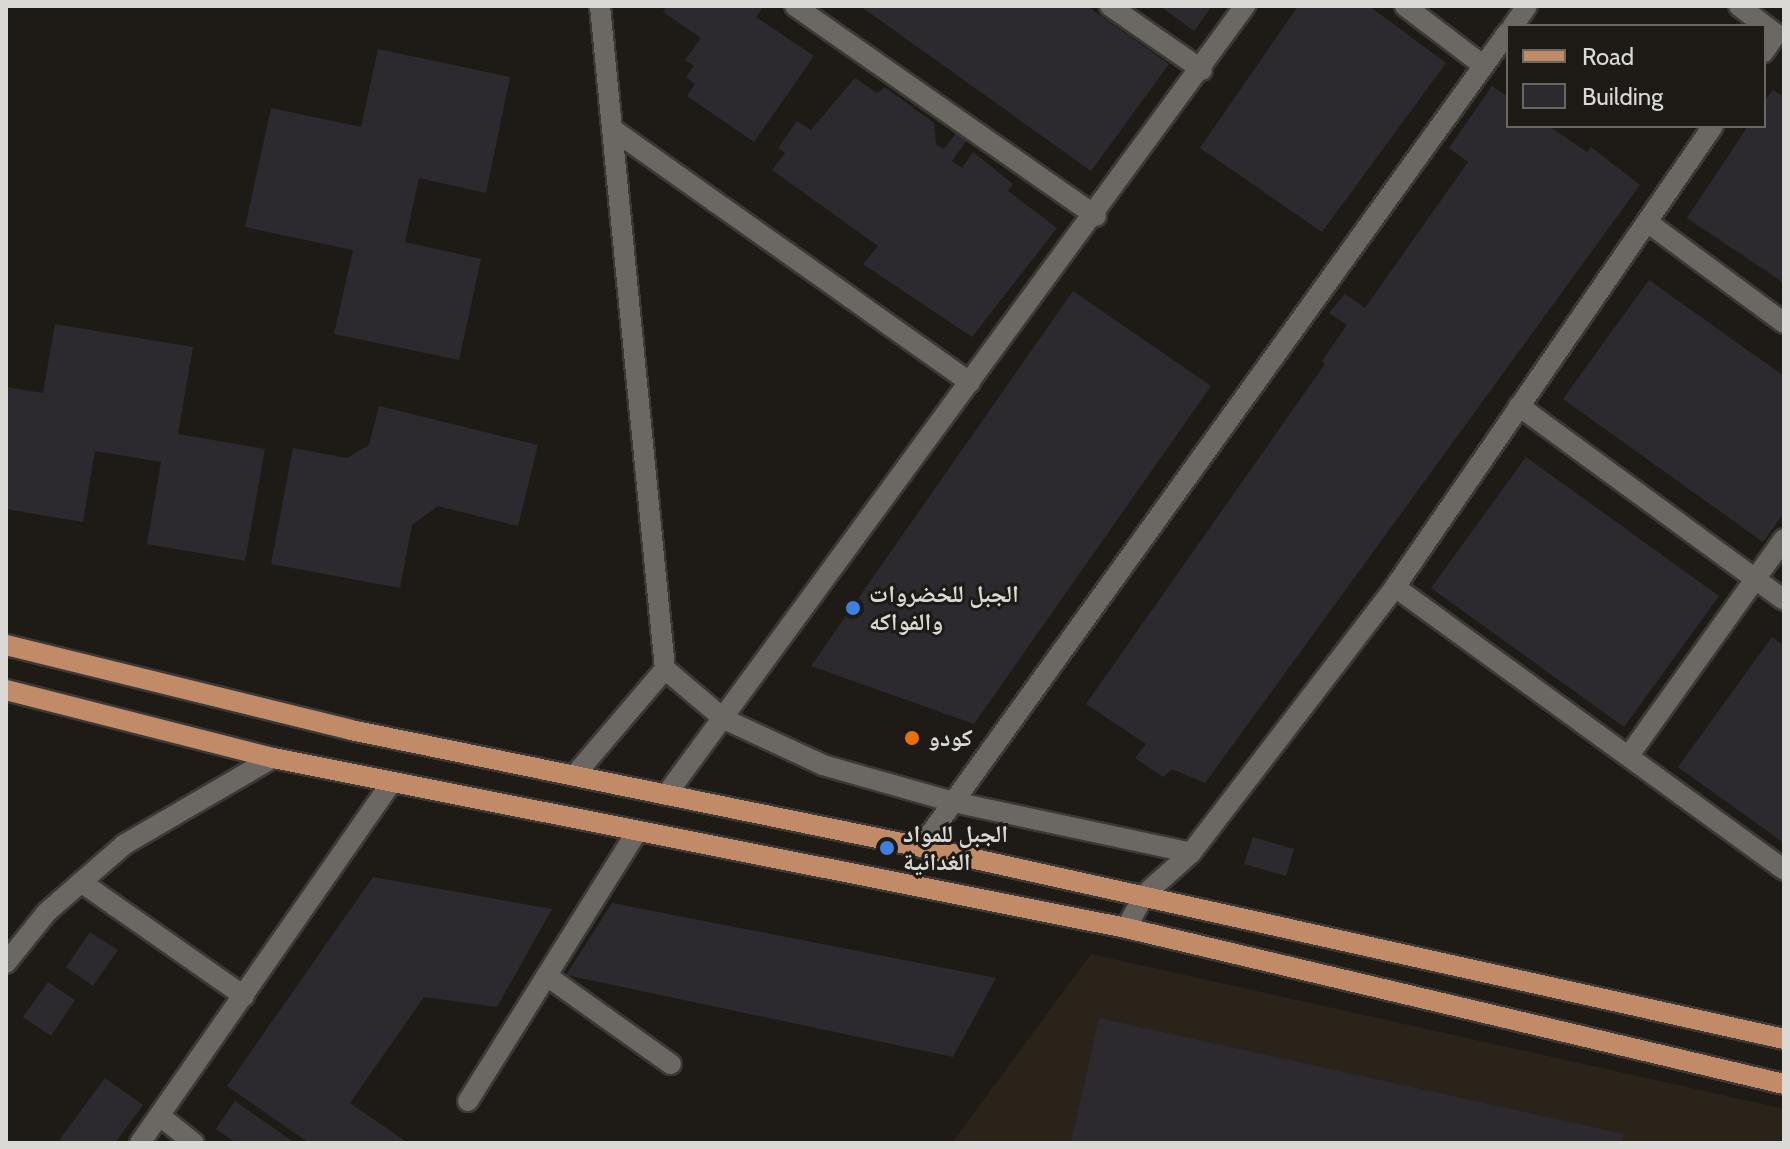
<!DOCTYPE html>
<meta charset="utf-8">
<style>
body{margin:0}
#map{position:relative;width:1790px;height:1149px;overflow:hidden;background:#1e1b17;font-family:Cabin,"Noto Naskh Arabic",sans-serif}
div>[style]{position:absolute}
.built>*{inset:0;background:#2a231a}
.building>*{inset:0;background:#2d2a2f}
.roads{filter:drop-shadow(2px 0 #3b3936) drop-shadow(-2px 0 #3b3936) drop-shadow(0 2px #3b3936) drop-shadow(0 -2px #3b3936)}
.minor>*{height:20px;margin:-10px;padding:0 10px;transform-origin:10px;border-radius:10px;background:#6b6863}
.major>*{height:20px;margin:-10px;padding:0 10px;transform-origin:10px;border-radius:10px;background:#c18b68}
.dots>*{width:22px;height:22px;translate:-50% -50%;box-sizing:border-box;border:4px solid #1e1b17;border-radius:50%}
span{translate:-50% -50%;white-space:nowrap;text-align:center;line-height:1.15;-webkit-text-stroke:6px #1e1b17;paint-order:stroke}
.poi-label{font-size:24px;color:#dbd9d6;font-weight:700}
.left{translate:0 -50%;text-align:left}
.frame{position:absolute;inset:0;border:8px solid #dbd9d6;pointer-events:none}
.legend{position:absolute;left:1506px;top:24px;width:260px;height:104px;box-sizing:border-box;background:#1e1b17;border:2px solid #6a6763;margin:0;padding:10px 14px;list-style:none;font-size:24px;color:#dbd9d6}
.legend li{display:flex;align-items:center;gap:16px;height:40px}
.legend b{width:40px;border:2px solid #6a6763}
</style>
<div id="map">
<div class="built">
<i style="clip-path:polygon(1091px 954px,1784px 1109px,1784px 1143px,952px 1143px)"></i>
</div>
<div class="building">
<i style="clip-path:polygon(667px 6px,764px 6px,756px 17px,814px 56px,754px 142px,687px 96px,695px 84px,686px 77px,694px 66px,685px 60px,701px 38px,663px 12px)"></i>
<i style="clip-path:polygon(860px 6px,1087px 6px,1169px 64px,1091px 171px)"></i>
<i style="clip-path:polygon(1160px 6px,1212px 6px,1194px 31px)"></i>
<i style="clip-path:polygon(1298px 6px,1369px 6px,1446px 63px,1322px 232px,1200px 148px)"></i>
<i style="clip-path:polygon(378px 49px,510px 77px,486px 193px,419px 178px,405px 242px,481px 259px,459px 360px,334px 334px,353px 250px,245px 227px,271px 108px,361px 127px)"></i>
<i style="clip-path:polygon(855px 78px,877px 93px,885px 87px,934px 123px,936px 144px,944px 149px,960px 128px,970px 136px,952px 161px,962px 168px,973px 152px,1013px 184px,1008px 191px,1057px 228px,972px 337px,863px 264px,878px 246px,772px 170px,785px 153px,778px 148px,797px 121px,811px 130px)"></i>
<i style="clip-path:polygon(1492px 86px,1508px 97px,1508px 126px,1549px 126px,1587px 152px,1591px 147px,1640px 185px,1205px 783px,1172px 769px,1163px 777px,1135px 758px,1146px 744px,1086px 704px,1325px 364px,1322px 361px,1347px 325px,1329px 313px,1345px 294px,1365px 308px,1468px 162px,1449px 148px)"></i>
<i style="clip-path:polygon(1773px 90px,1784px 97px,1784px 283px,1687px 218px,1748px 126px,1764px 126px,1764px 102px)"></i>
<i style="clip-path:polygon(1649px 280px,1784px 376px,1784px 513px,1763px 542px,1563px 399px)"></i>
<i style="clip-path:polygon(1073px 291px,1211px 386px,974px 724px,811px 666px)"></i>
<i style="clip-path:polygon(55px 324px,193px 347px,178px 434px,265px 449px,245px 561px,147px 544px,161px 462px,95px 451px,83px 522px,6px 509px,6px 387px,43px 393px)"></i>
<i style="clip-path:polygon(379px 406px,538px 445px,518px 526px,438px 506px,412px 525px,400px 588px,271px 564px,293px 448px,347px 458px,369px 445px)"></i>
<i style="clip-path:polygon(1526px 457px,1719px 596px,1624px 727px,1431px 588px)"></i>
<i style="clip-path:polygon(1772px 637px,1784px 646px,1784px 843px,1678px 767px)"></i>
<i style="clip-path:polygon(1253px 837px,1294px 849px,1286px 876px,1244px 864px)"></i>
<i style="clip-path:polygon(373px 877px,552px 909px,497px 1007px,424px 997px,350px 1103px,408px 1143px,309px 1143px,227px 1086px)"></i>
<i style="clip-path:polygon(612px 903px,996px 978px,953px 1057px,566px 975px)"></i>
<i style="clip-path:polygon(90px 932px,118px 950px,93px 986px,66px 967px)"></i>
<i style="clip-path:polygon(48px 982px,75px 1000px,51px 1036px,23px 1017px)"></i>
<i style="clip-path:polygon(1099px 1018px,1624px 1134px,1622px 1143px,1071px 1143px)"></i>
<i style="clip-path:polygon(105px 1078px,143px 1105px,115px 1143px,57px 1143px)"></i>
<i style="clip-path:polygon(235px 1101px,295px 1143px,236px 1143px,216px 1129px)"></i>
</div>
<div class="roads">
<div class="minor">
<i style="left:600px;top:6px;width:666px;rotate:84.4deg"></i>
<i style="left:665px;top:669px;width:77px;rotate:40.3deg"></i>
<i style="left:724px;top:719px;width:109px;rotate:24.9deg"></i>
<i style="left:823px;top:765px;width:136px;rotate:15.8deg"></i>
<i style="left:954px;top:802px;width:242px;rotate:12.1deg"></i>
<i style="left:795px;top:6px;width:367px;rotate:34.9deg"></i>
<i style="left:1110px;top:6px;width:112px;rotate:34.8deg"></i>
<i style="left:1405px;top:6px;width:99px;rotate:37.2deg"></i>
<i style="left:1739px;top:6px;width:46px;rotate:37.1deg"></i>
<i style="left:1776px;top:34px;width:22px;rotate:124deg"></i>
<i style="left:1513px;top:26px;width:24px;rotate:-55deg"></i>
<i style="left:615px;top:131px;width:435px;rotate:35.3deg"></i>
<i style="left:1647px;top:222px;width:170px;rotate:36.4deg"></i>
<i style="left:1519px;top:406px;width:328px;rotate:36.2deg"></i>
<i style="left:1395px;top:587px;width:481px;rotate:36deg"></i>
<i style="left:1630px;top:754px;width:264px;rotate:-54.4deg"></i>
<i style="left:574px;top:776px;width:140px;rotate:-49.6deg"></i>
<i style="left:666px;top:795px;width:979px;rotate:-53.73deg"></i>
<i style="left:921px;top:847px;width:1004px;rotate:-54.24deg"></i>
<i style="left:81px;top:882px;width:199px;rotate:35deg"></i>
<i style="left:1126px;top:928px;width:38px;rotate:-61deg"></i>
<i style="left:1144px;top:895px;width:63px;rotate:-41.8deg"></i>
<i style="left:1191px;top:853px;width:335px;rotate:-52.5deg"></i>
<i style="left:1395px;top:587px;width:560px;rotate:-55.4deg"></i>
<i style="left:6px;top:963px;width:65px;rotate:-51.2deg"></i>
<i style="left:47px;top:912px;width:103px;rotate:-41.1deg"></i>
<i style="left:125px;top:844px;width:171px;rotate:-30.2deg"></i>
<i style="left:547px;top:976px;width:152px;rotate:35.4deg"></i>
<i style="left:468px;top:1101px;width:318px;rotate:-57.9deg"></i>
<i style="left:160px;top:1116px;width:43px;rotate:38.5deg"></i>
<i style="left:140px;top:1143px;width:440px;rotate:-55.1deg"></i>
</div>
<div class="major">
<i style="left:6px;top:645px;width:355px;rotate:13.8deg"></i>
<i style="left:351px;top:730px;width:582px;rotate:11.6deg"></i>
<i style="left:921px;top:847px;width:884px;rotate:12.54deg"></i>
<i style="left:6px;top:690px;width:276px;rotate:14.3deg"></i>
<i style="left:273px;top:758px;width:870px;rotate:11.27deg"></i>
<i style="left:1126px;top:928px;width:676px;rotate:13.34deg"></i>
</div>
</div>
<div class="dots">
<i style="left:853px;top:608px;background:#3f7fe0"></i>
<i style="left:912px;top:738px;background:#e8710a"></i>
<i style="left:887px;top:848px;background:#3f7fe0"></i>
</div>
<div class="poi-label">
<span class="left" style="left:869px;top:608px">الجبل للخضروات<br>والفواكه</span>
<span class="left" style="left:928px;top:738px">كودو</span>
<span class="left" style="left:903px;top:848px">الجبل للمواد<br>الغدائية</span>
</div>
<div class="frame"></div>
<ul class="legend">
<li><b style="height:10px;background:#c18b68"></b>Road</li>
<li><b style="height:22px;background:#2d2a2f"></b>Building</li>
</ul>
</div>
